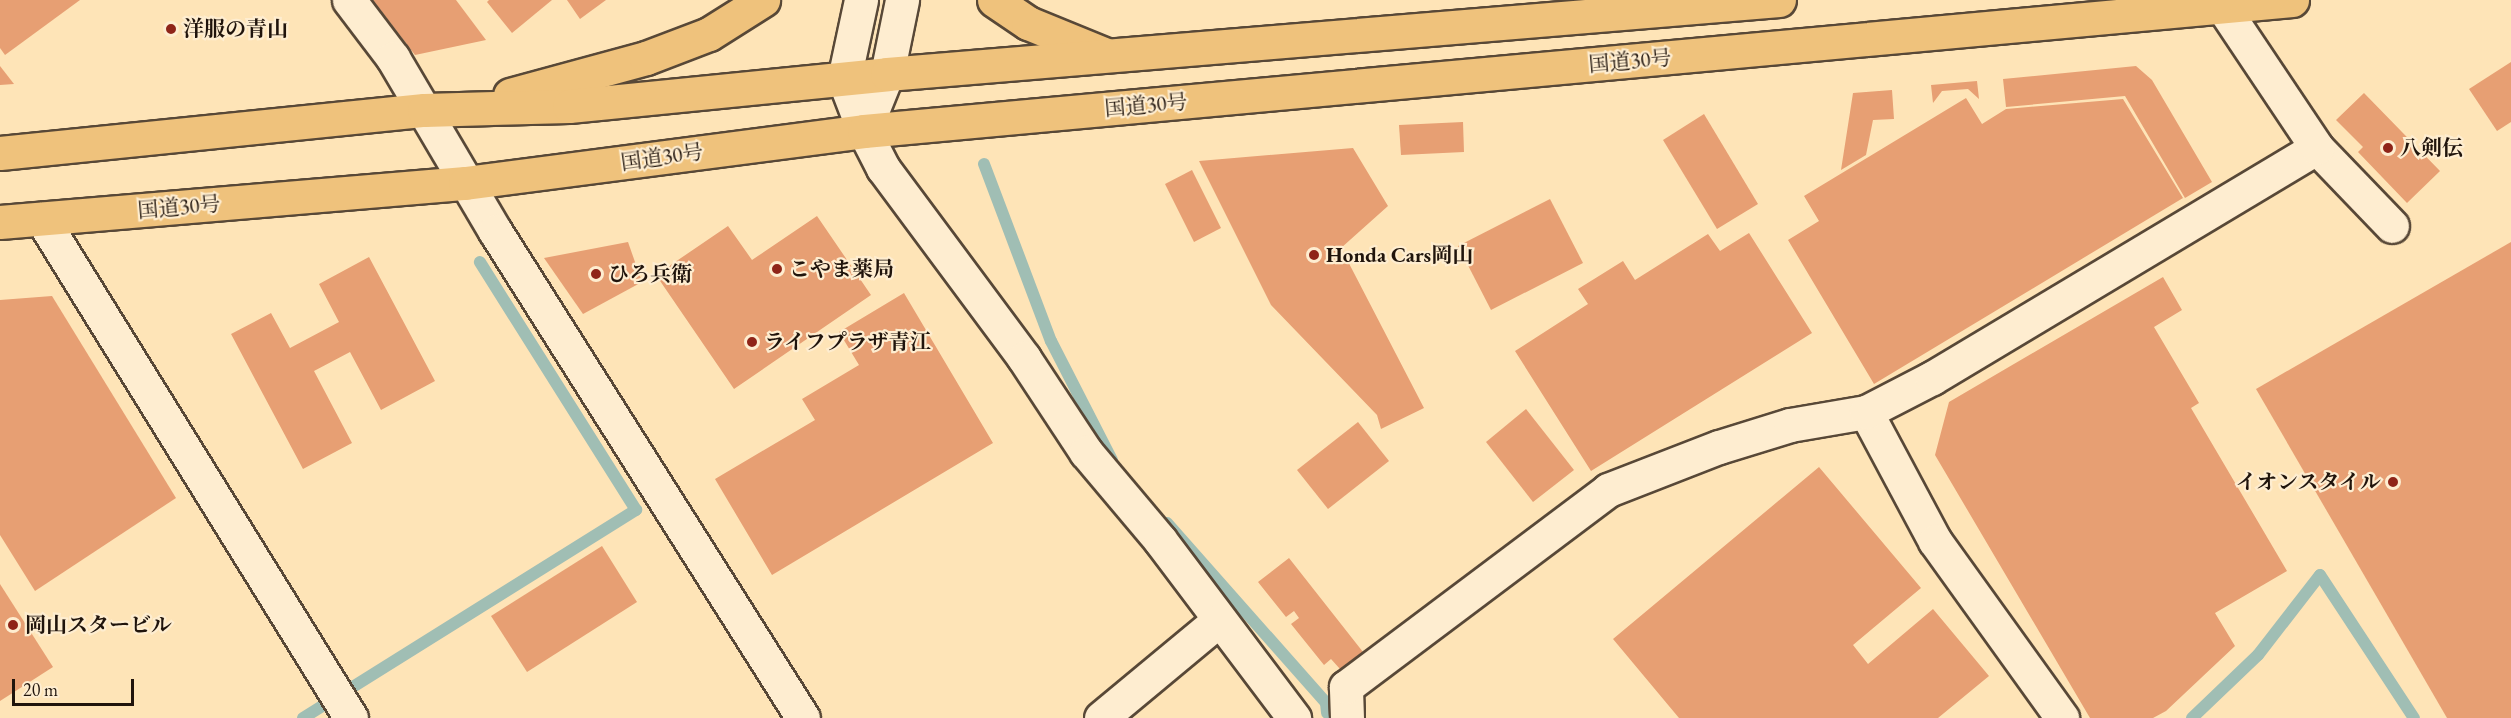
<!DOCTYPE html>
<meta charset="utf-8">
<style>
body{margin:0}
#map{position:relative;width:2511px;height:718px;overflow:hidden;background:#fee4b7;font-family:"EB Garamond","Noto Serif JP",serif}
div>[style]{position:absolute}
.stream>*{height:12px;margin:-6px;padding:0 6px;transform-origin:6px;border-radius:6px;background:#a0beb4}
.building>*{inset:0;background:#e79f73}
.roads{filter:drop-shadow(2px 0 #584837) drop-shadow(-2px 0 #584837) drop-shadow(0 2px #584837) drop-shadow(0 -2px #584837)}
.minor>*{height:33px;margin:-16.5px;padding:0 16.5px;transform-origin:16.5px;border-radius:16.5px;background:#feedd0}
.tertiary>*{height:33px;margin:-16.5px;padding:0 16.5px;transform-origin:16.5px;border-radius:16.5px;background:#feedd0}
.trunk>*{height:33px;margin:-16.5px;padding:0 16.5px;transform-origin:16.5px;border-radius:16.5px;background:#efc27c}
.dots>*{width:16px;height:16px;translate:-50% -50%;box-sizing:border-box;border:3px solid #feedd0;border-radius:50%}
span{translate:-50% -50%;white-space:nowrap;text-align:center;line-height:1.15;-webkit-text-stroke:4.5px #feedd0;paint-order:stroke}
.poi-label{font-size:21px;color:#20140c;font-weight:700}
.left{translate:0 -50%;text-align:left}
.right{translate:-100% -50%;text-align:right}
.street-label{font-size:21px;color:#20140c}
.scale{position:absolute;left:12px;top:679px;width:122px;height:27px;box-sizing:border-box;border:3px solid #20140c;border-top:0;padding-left:8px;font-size:18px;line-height:21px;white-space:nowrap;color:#20140c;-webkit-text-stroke:4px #feedd0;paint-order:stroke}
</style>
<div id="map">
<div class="stream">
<i style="left:984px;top:164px;width:189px;rotate:69.3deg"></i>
<i style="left:1051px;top:341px;width:134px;rotate:62.9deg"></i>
<i style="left:1167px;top:523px;width:240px;rotate:48.5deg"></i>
<i style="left:1326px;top:703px;width:10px;rotate:84deg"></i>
<i style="left:303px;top:718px;width:393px;rotate:-32deg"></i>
<i style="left:636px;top:510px;width:293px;rotate:-122.2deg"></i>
<i style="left:2192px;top:718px;width:91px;rotate:-43.7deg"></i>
<i style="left:2258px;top:655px;width:101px;rotate:-52.2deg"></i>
<i style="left:2320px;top:575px;width:171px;rotate:56.7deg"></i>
</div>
<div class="building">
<i style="clip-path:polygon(0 0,80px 0,5px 55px,0 48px)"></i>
<i style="clip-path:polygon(373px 0,456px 0,486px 40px,415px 55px)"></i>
<i style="clip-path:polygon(489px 0,552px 0,512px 33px,487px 2px)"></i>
<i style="clip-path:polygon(567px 0,606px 0,580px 19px)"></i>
<i style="clip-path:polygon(2511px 62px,2511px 122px,2497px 131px,2469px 89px)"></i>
<i style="clip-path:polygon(0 66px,14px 84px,0 85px)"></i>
<i style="clip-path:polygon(2136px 66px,2152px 80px,2212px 182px,2185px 198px,2125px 96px,2006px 107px,2003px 79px)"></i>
<i style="clip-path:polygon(1977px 81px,1979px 99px,1968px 89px,1942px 91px,1933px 103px,1931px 85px)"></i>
<i style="clip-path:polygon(1892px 90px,1894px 119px,1873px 120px,1866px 155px,1841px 170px,1853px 93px)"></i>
<i style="clip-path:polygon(2364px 93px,2440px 171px,2407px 203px,2358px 152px,2363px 147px,2336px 120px)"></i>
<i style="clip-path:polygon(1966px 98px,1982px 124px,2006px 109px,2123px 99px,2183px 198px,1874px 384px,1788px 240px,1819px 221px,1804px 196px)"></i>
<i style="clip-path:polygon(1704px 114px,1758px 204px,1717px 229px,1663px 140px)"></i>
<i style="clip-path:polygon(1463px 122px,1464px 152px,1401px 155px,1399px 125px)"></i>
<i style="clip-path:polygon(1353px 148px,1388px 206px,1341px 248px,1424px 408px,1381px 429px,1377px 415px,1271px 305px,1199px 161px)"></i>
<i style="clip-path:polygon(1192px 170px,1221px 228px,1194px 242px,1165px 184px)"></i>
<i style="clip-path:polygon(1550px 199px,1583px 263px,1491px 310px,1458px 246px)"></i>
<i style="clip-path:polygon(817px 216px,871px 295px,734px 389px,656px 275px,728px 226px,752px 260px)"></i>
<i style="clip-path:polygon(1749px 233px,1812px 333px,1591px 471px,1515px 351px,1588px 304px,1578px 289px,1623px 261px,1635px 280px,1708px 234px,1720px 251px)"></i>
<i style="clip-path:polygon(628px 242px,642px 282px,583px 314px,544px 258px)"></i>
<i style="clip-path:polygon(2511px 242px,2511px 718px,2447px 718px,2256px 389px)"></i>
<i style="clip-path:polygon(369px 257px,435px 381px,381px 410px,350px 352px,314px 371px,352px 443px,303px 469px,231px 334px,271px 313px,290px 348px,339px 322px,319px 284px)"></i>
<i style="clip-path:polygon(2163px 277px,2182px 310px,2154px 327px,2199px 403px,2191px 408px,2287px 571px,2215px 613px,2235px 646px,2166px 711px,2153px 718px,2090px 718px,1935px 455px,1949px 402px)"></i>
<i style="clip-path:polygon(904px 293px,993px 443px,772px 575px,715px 479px,815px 420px,802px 399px,859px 365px,839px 332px)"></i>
<i style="clip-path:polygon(52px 296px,176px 498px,35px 591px,0 535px,0 300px)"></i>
<i style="clip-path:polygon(1526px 409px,1574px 470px,1533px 502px,1486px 442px)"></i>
<i style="clip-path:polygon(1358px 422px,1389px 461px,1328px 509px,1297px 470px)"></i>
<i style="clip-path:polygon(1819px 467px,1921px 588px,1853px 645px,1868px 664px,1933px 609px,1989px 676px,1938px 718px,1679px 718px,1613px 639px)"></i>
<i style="clip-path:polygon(602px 546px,637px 602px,527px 672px,491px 616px)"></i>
<i style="clip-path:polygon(1289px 558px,1363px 652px,1340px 669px,1331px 659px,1324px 665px,1291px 624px,1299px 618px,1294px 611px,1286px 617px,1258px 582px)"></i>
<i style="clip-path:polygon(0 584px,53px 667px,0 701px)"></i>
</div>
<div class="roads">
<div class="minor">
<i style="left:349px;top:0;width:73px;rotate:52.8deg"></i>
<i style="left:393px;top:58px;width:201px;rotate:59.5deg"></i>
<i style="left:495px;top:231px;width:576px;rotate:57.69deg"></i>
<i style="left:864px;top:131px;width:42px;rotate:62.8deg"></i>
<i style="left:883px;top:168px;width:237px;rotate:53.4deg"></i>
<i style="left:1024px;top:358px;width:113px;rotate:56.6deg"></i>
<i style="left:1086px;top:452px;width:115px;rotate:49.9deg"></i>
<i style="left:1160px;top:540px;width:223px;rotate:53deg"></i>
<i style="left:2317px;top:148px;width:108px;rotate:46.1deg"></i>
<i style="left:42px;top:219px;width:587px;rotate:58.23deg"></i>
<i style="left:1866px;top:412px;width:146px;rotate:61.9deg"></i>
<i style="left:1935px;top:541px;width:218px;rotate:54.3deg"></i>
<i style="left:1101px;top:718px;width:152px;rotate:-39.7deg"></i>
<i style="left:1347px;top:718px;width:31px;rotate:-92deg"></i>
<i style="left:1346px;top:687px;width:328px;rotate:-36.9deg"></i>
<i style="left:1608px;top:490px;width:119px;rotate:-21.2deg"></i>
<i style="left:1719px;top:447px;width:74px;rotate:-17.2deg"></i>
<i style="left:1790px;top:425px;width:77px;rotate:-9.7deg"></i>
<i style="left:1866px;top:412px;width:74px;rotate:-27.3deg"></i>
<i style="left:1932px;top:378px;width:448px;rotate:-30.9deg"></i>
<i style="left:2317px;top:148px;width:178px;rotate:-123.8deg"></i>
</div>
<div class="tertiary">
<i style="left:861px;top:0;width:81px;rotate:102.1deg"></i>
<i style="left:844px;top:79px;width:56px;rotate:69deg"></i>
<i style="left:864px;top:131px;width:61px;rotate:-68deg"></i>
<i style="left:887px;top:74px;width:76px;rotate:-78.5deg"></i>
</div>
<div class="trunk">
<i style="left:994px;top:0;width:41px;rotate:34.1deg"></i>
<i style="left:1028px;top:23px;width:82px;rotate:22.2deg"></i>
<i style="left:510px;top:95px;width:141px;rotate:-15.2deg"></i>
<i style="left:646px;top:58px;width:67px;rotate:-20.9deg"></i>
<i style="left:709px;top:34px;width:64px;rotate:-32.2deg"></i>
<i style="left:0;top:153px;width:426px;rotate:-5.8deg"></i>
<i style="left:424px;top:110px;width:145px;rotate:-1.6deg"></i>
<i style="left:569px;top:106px;width:320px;rotate:-5.7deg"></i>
<i style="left:887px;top:74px;width:895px;rotate:-4.74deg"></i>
<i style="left:0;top:222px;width:467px;rotate:-4.8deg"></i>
<i style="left:465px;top:183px;width:402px;rotate:-7.4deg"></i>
<i style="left:864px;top:131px;width:1434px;rotate:-5.24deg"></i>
</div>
</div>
<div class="dots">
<i style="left:171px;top:29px;background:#8f2418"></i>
<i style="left:2388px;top:148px;background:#8f2418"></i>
<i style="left:1314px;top:255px;background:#8f2418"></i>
<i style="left:777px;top:269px;background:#8f2418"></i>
<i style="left:596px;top:274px;background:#8f2418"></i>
<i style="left:752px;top:342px;background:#8f2418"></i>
<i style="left:2393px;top:482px;background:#8f2418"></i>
<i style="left:13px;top:625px;background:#8f2418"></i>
</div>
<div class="poi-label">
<span class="left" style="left:183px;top:29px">洋服の青山</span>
<span class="left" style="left:2400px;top:148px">八剣伝</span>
<span class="left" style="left:1326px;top:255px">Honda Cars岡山</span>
<span class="left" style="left:789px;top:269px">こやま薬局</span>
<span class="left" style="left:608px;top:274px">ひろ兵衛</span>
<span class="left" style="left:764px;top:342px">ライフプラザ青江</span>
<span class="right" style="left:2381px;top:482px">イオンスタイル</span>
<span class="left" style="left:25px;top:625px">岡山スタービル</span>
</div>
<div class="street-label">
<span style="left:1630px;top:61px;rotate:-5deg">国道30号</span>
<span style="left:1146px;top:105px;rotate:-5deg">国道30号</span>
<span style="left:662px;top:157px;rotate:-8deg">国道30号</span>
<span style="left:179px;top:207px;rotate:-5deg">国道30号</span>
</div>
<div class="scale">20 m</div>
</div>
